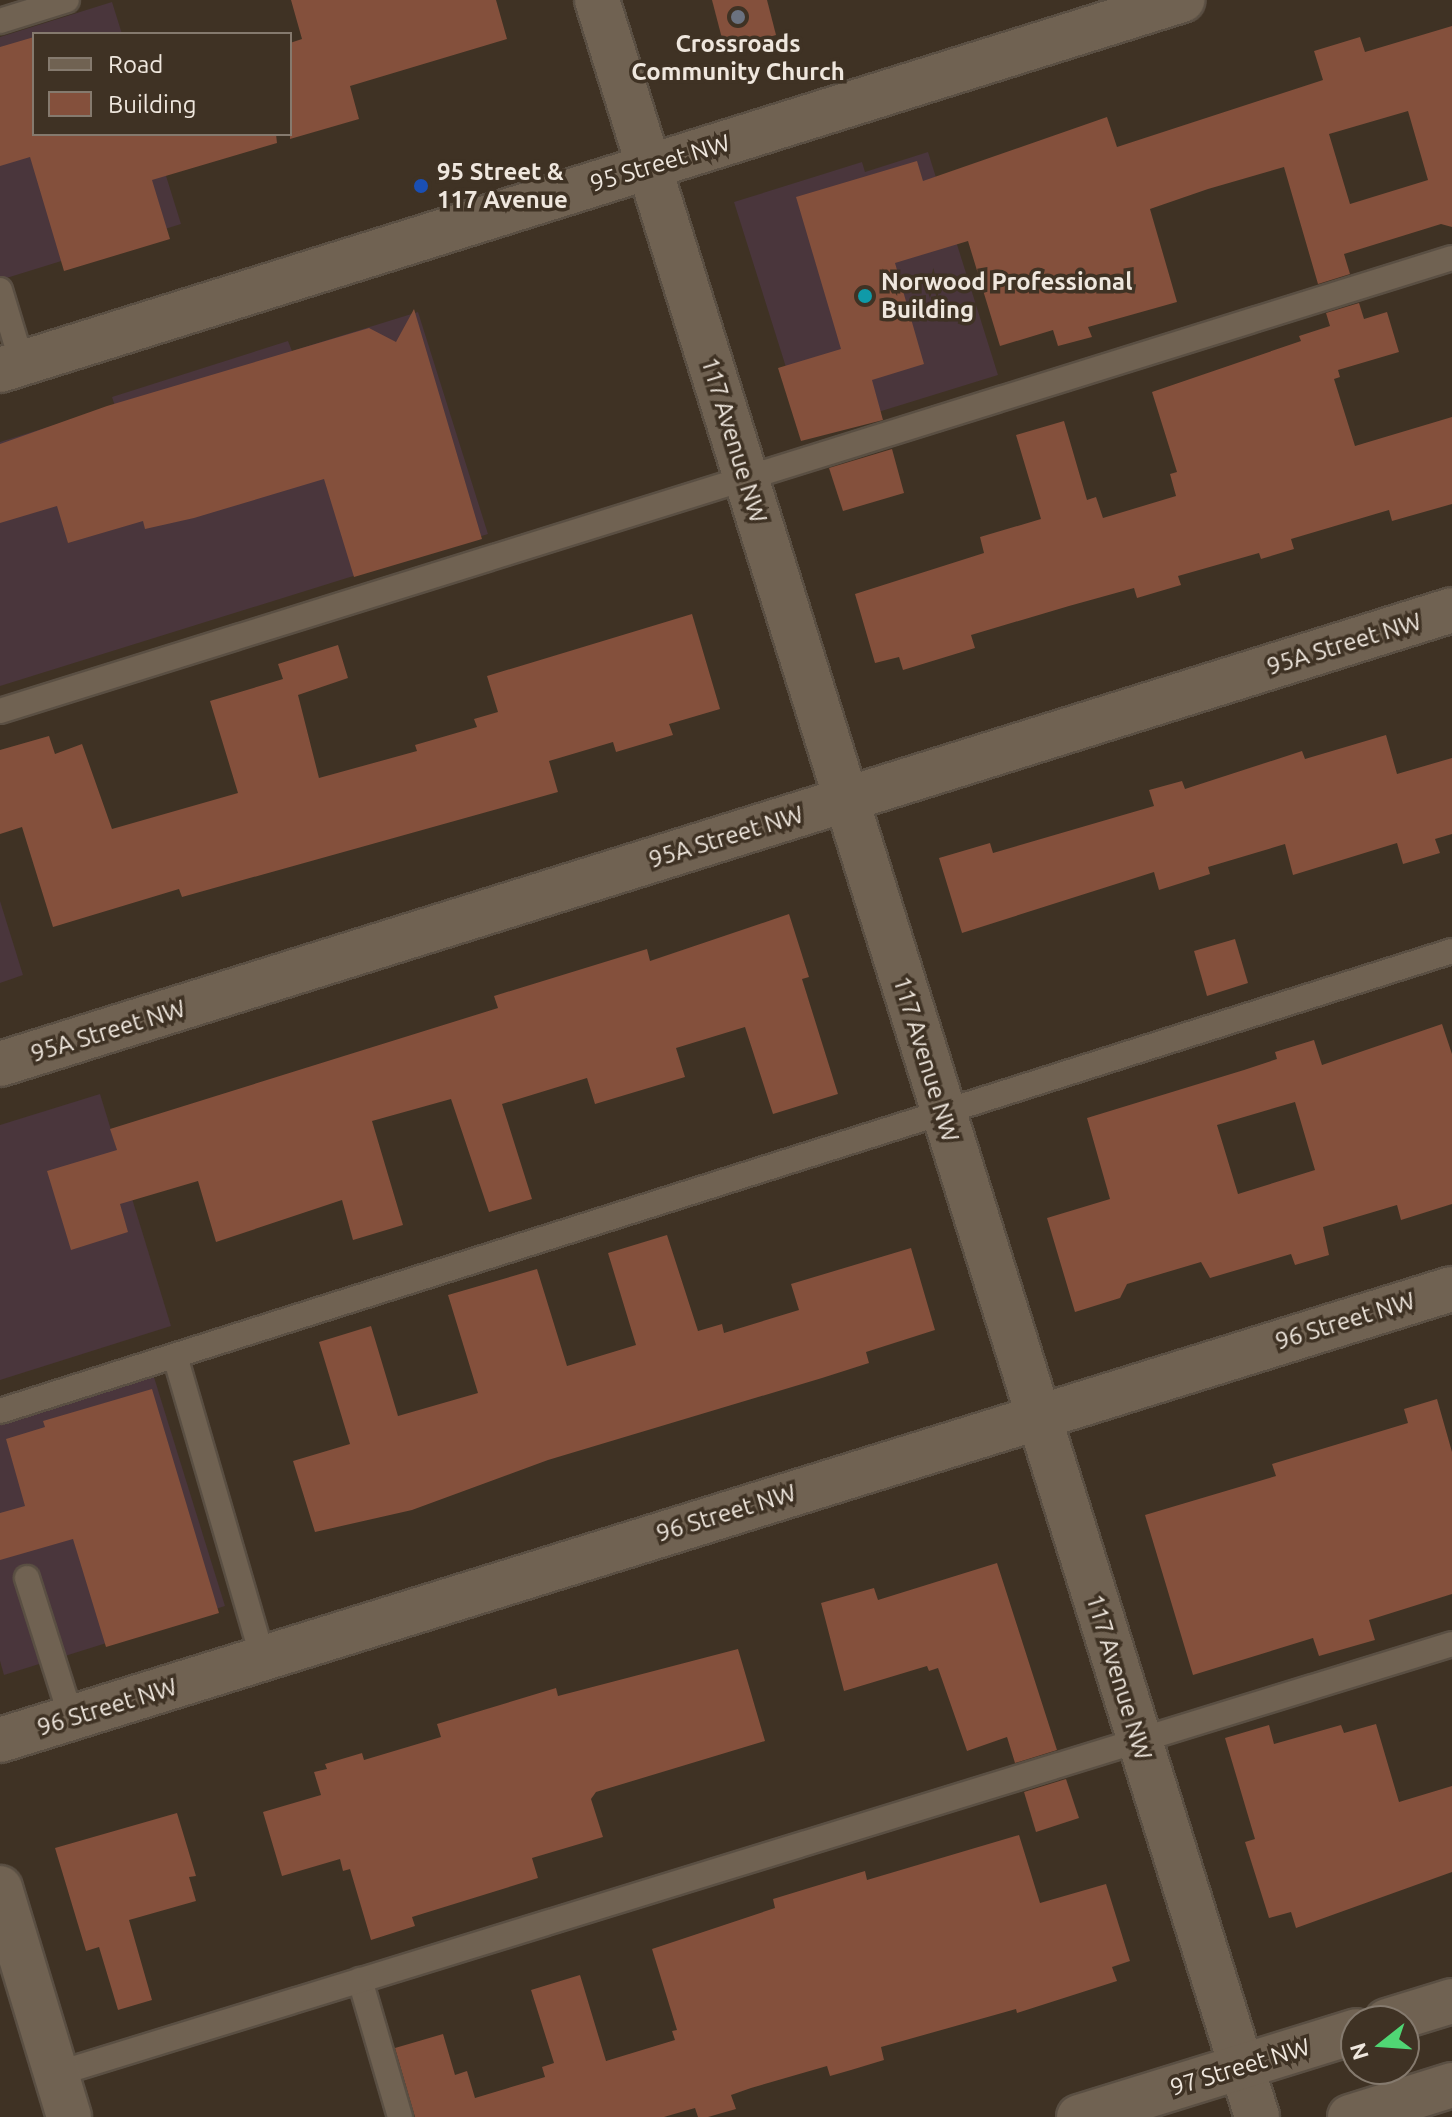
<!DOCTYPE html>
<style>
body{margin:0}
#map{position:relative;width:1452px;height:2117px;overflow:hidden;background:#3f3224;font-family:Ubuntu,sans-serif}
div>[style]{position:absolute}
.commercial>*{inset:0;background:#4a363c}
.building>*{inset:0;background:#84503c}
.roads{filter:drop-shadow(2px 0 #5a4f43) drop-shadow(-2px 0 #5a4f43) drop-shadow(0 2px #5a4f43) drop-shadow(0 -2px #5a4f43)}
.lane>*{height:24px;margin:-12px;padding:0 12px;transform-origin:12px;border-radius:12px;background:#706252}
.street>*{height:44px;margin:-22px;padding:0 22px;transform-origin:22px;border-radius:22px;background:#706252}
.secondary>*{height:44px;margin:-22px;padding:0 22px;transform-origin:22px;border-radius:22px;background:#706252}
.dots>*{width:22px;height:22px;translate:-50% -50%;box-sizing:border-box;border:4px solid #3f3224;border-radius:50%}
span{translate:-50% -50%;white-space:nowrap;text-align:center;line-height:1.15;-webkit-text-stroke:7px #3f3224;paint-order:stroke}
.poi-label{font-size:24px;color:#efe7de;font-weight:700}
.left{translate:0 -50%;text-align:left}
.street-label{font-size:24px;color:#efe7de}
.legend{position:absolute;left:32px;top:32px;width:260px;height:104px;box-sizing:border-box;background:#3f3224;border:2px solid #857a6e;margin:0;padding:10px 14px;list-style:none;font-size:24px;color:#efe7de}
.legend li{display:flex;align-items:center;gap:16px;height:40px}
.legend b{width:40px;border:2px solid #857a6e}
.north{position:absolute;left:1340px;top:2005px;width:80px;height:80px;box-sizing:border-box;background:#3f3224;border:2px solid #857a6e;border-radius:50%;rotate:253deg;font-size:22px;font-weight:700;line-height:32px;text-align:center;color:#efe7de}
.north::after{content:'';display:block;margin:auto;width:28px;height:36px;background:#50d674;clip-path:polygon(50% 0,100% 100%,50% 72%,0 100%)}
</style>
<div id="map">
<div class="commercial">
<i style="clip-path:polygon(112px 2px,122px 34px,34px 34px,34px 134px,153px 134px,181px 224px,0 280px,0 37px)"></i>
<i style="clip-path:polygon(928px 152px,998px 375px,807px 434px,734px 202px,862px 162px,865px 172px)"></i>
<i style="clip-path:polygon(418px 312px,488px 534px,0 686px,0 442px,115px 406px,112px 397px,288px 341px,292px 351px)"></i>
<i style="clip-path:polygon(0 901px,23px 975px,0 983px)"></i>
<i style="clip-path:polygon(100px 1094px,171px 1326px,0 1380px,0 1125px)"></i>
<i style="clip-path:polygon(153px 1374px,225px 1606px,4px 1675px,0 1661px,0 1422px)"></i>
</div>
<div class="building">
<i style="clip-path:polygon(291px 0,496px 0,507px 39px,350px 86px,359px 119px,290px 139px,290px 43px,302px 39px)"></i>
<i style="clip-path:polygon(712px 0,767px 0,776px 35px,725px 50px)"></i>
<i style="clip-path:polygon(evenodd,1452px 26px,1452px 227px,1441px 224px,1344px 254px,1350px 274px,1318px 284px,1284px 167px,1208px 189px,1150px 209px,1177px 302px,1088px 327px,1092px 337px,1058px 346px,1053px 330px,1000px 346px,968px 241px,895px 263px,924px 364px,872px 380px,883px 420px,801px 441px,778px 368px,841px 349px,796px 197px,917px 161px,923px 181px,1107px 117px,1117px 147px,1323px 80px,1314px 51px,1360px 37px,1365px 52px,1452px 26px,1408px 111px,1428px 180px,1350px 204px,1329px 134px,1408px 111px)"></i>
<i style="clip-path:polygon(34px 37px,34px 134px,276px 134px,277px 143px,152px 180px,170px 239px,64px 271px,30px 157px,0 166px,0 47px)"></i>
<i style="clip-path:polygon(1359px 303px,1364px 319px,1387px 312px,1399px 352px,1338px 370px,1340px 377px,1334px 379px,1355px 446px,1452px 417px,1452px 504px,1392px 521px,1389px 510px,1291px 539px,1294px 549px,1261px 559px,1259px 553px,1178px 576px,1181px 585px,1137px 598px,1134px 588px,1069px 606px,971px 635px,975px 648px,903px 670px,899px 657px,875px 663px,855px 594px,984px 553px,980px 537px,1041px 519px,1016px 435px,1064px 421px,1087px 500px,1096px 497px,1103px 518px,1176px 496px,1170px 474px,1177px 472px,1152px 392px,1301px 341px,1299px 336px,1330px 326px,1326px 313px)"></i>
<i style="clip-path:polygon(414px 309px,482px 539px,354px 577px,324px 479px,194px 518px,145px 529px,143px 521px,68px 543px,57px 506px,0 523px,0 444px,107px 406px,369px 328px,396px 342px)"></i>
<i style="clip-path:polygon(892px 449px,904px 493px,843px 511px,829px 468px)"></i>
<i style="clip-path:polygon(692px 614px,720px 709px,669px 724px,673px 735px,616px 752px,613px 742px,549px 761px,558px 792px,182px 897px,179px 889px,53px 927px,22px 827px,0 834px,0 750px,49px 736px,55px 754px,82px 744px,112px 829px,238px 793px,210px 701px,283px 679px,278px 664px,338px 645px,348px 678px,298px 695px,319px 778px,417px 751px,415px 745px,477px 727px,474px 719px,498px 712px,487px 676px)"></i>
<i style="clip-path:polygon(1386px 735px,1397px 774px,1452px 758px,1452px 834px,1435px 839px,1440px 853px,1403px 864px,1397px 843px,1293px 875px,1285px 844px,1208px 867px,1210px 874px,1159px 890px,1154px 872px,962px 933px,939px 858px,990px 843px,993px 853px,1154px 806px,1149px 790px,1182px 781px,1185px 789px,1302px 751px,1305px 759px)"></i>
<i style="clip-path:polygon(789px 914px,809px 977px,802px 979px,838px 1094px,773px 1114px,745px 1027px,676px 1048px,685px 1077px,595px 1104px,587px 1078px,502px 1104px,532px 1199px,489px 1212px,451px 1099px,372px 1121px,403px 1225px,353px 1240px,342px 1200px,216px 1242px,198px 1181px,120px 1204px,128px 1232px,71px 1250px,47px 1171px,117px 1150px,110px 1129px,498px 1008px,494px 996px,647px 949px,650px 961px)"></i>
<i style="clip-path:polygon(1235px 939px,1248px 983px,1207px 996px,1194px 951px)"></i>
<i style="clip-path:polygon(evenodd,1442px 1024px,1452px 1054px,1452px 1204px,1401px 1220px,1397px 1205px,1323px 1227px,1329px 1255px,1295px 1265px,1291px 1254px,1210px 1278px,1201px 1262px,1127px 1284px,1120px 1298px,1075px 1312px,1047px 1218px,1110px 1199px,1087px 1118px,1244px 1070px,1277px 1059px,1275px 1052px,1314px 1040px,1322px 1065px,1442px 1024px,1295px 1102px,1315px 1170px,1238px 1194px,1217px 1125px,1295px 1102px)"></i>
<i style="clip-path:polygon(667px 1235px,698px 1331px,722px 1324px,724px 1333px,799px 1310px,791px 1284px,911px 1248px,935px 1330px,866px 1352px,869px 1363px,822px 1378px,548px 1460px,412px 1510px,315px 1532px,293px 1461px,350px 1444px,319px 1342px,371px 1326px,398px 1416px,478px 1393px,448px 1295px,537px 1269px,567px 1366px,636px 1345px,608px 1253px)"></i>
<i style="clip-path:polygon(152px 1389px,219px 1613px,106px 1647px,73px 1539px,0 1560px,0 1513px,25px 1506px,6px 1439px,45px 1427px,43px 1421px)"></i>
<i style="clip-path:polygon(1437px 1399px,1452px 1452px,1452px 1594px,1369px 1620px,1375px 1640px,1319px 1656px,1313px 1638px,1193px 1675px,1145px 1515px,1276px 1476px,1272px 1464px,1408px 1423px,1404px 1409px)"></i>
<i style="clip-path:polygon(997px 1563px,1057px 1750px,1015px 1763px,1007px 1737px,967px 1751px,938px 1668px,929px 1671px,927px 1666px,844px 1691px,821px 1603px,874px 1588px,878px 1600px)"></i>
<i style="clip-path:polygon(738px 1649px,765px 1741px,596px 1792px,591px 1799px,603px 1837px,532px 1858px,538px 1878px,412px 1917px,415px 1926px,371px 1940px,350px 1869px,343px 1871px,340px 1859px,282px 1876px,263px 1812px,321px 1795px,314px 1772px,327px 1769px,325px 1764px,362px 1753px,364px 1760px,441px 1737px,437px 1724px,556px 1688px,558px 1696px)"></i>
<i style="clip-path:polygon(1376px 1724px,1399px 1802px,1452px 1786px,1452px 1872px,1296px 1928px,1291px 1912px,1269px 1918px,1245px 1842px,1255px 1839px,1225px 1738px,1269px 1725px,1274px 1744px,1341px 1725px,1344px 1733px)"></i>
<i style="clip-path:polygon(1066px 1779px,1079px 1818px,1036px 1832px,1024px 1792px)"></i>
<i style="clip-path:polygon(177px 1813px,196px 1876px,189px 1877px,196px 1901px,129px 1920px,152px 2000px,118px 2010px,99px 1947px,86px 1951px,55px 1848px)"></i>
<i style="clip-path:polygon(1019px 1835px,1040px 1903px,1106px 1884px,1130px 1961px,1112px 1967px,1117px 1981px,1017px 2013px,1016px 2009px,881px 2047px,884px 2060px,851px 2070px,830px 2076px,827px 2066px,751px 2088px,731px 2095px,736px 2109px,708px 2117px,698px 2117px,695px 2108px,664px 2117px,415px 2117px,395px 2048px,443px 2034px,455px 2075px,467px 2071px,475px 2098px,545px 2077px,542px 2067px,554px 2063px,531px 1990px,580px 1975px,606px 2061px,675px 2040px,672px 2031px,677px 2030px,652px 1949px,775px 1908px,773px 1899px,865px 1871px,867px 1880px)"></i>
</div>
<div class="roads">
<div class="lane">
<i style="left:0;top:21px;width:70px;rotate:-17.4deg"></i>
<i style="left:0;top:290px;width:76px;rotate:73.2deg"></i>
<i style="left:0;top:711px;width:1521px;rotate:-17.33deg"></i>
<i style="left:175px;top:1356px;width:315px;rotate:73.8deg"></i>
<i style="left:0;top:1411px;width:1523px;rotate:-17.58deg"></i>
<i style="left:27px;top:1578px;width:146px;rotate:72.4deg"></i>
<i style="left:360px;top:1980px;width:143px;rotate:73.7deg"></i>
<i style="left:56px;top:2074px;width:1461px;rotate:-17.12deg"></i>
</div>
<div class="street">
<i style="left:597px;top:0;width:2217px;rotate:72.68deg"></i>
<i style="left:0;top:1064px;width:1521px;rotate:-17.36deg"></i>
<i style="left:0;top:1740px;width:1520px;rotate:-17.26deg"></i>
</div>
<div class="secondary">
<i style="left:0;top:370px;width:1239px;rotate:-17.38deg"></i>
<i style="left:0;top:1888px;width:239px;rotate:73.2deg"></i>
<i style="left:1387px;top:2021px;width:68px;rotate:-17.1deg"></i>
<i style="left:1079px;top:2117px;width:290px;rotate:-17.2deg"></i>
<i style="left:1350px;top:2117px;width:107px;rotate:-17.4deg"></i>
</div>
</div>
<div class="dots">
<i style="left:738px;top:17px;background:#6b7280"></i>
<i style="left:421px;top:186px;background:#1a4fb4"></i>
<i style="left:865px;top:296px;background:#0f9aa8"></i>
</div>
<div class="poi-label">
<span style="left:738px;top:58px">Crossroads<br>Community Church</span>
<span class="left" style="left:437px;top:186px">95 Street &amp;<br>117 Avenue</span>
<span class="left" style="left:881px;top:296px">Norwood Professional<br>Building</span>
</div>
<div class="street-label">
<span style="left:660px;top:163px;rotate:-17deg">95 Street NW</span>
<span style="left:734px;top:440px;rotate:73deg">117 Avenue NW</span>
<span style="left:1344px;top:644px;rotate:-17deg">95A Street NW</span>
<span style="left:726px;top:837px;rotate:-17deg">95A Street NW</span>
<span style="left:108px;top:1031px;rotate:-17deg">95A Street NW</span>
<span style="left:926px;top:1059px;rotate:73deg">117 Avenue NW</span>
<span style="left:1345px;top:1321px;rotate:-17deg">96 Street NW</span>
<span style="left:726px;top:1513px;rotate:-17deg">96 Street NW</span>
<span style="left:1119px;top:1677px;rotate:73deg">117 Avenue NW</span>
<span style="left:107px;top:1707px;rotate:-17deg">96 Street NW</span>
<span style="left:1240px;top:2067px;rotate:-17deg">97 Street NW</span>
</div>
<ul class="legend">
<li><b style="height:10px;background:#706252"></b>Road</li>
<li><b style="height:22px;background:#84503c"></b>Building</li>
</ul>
<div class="north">N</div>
</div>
